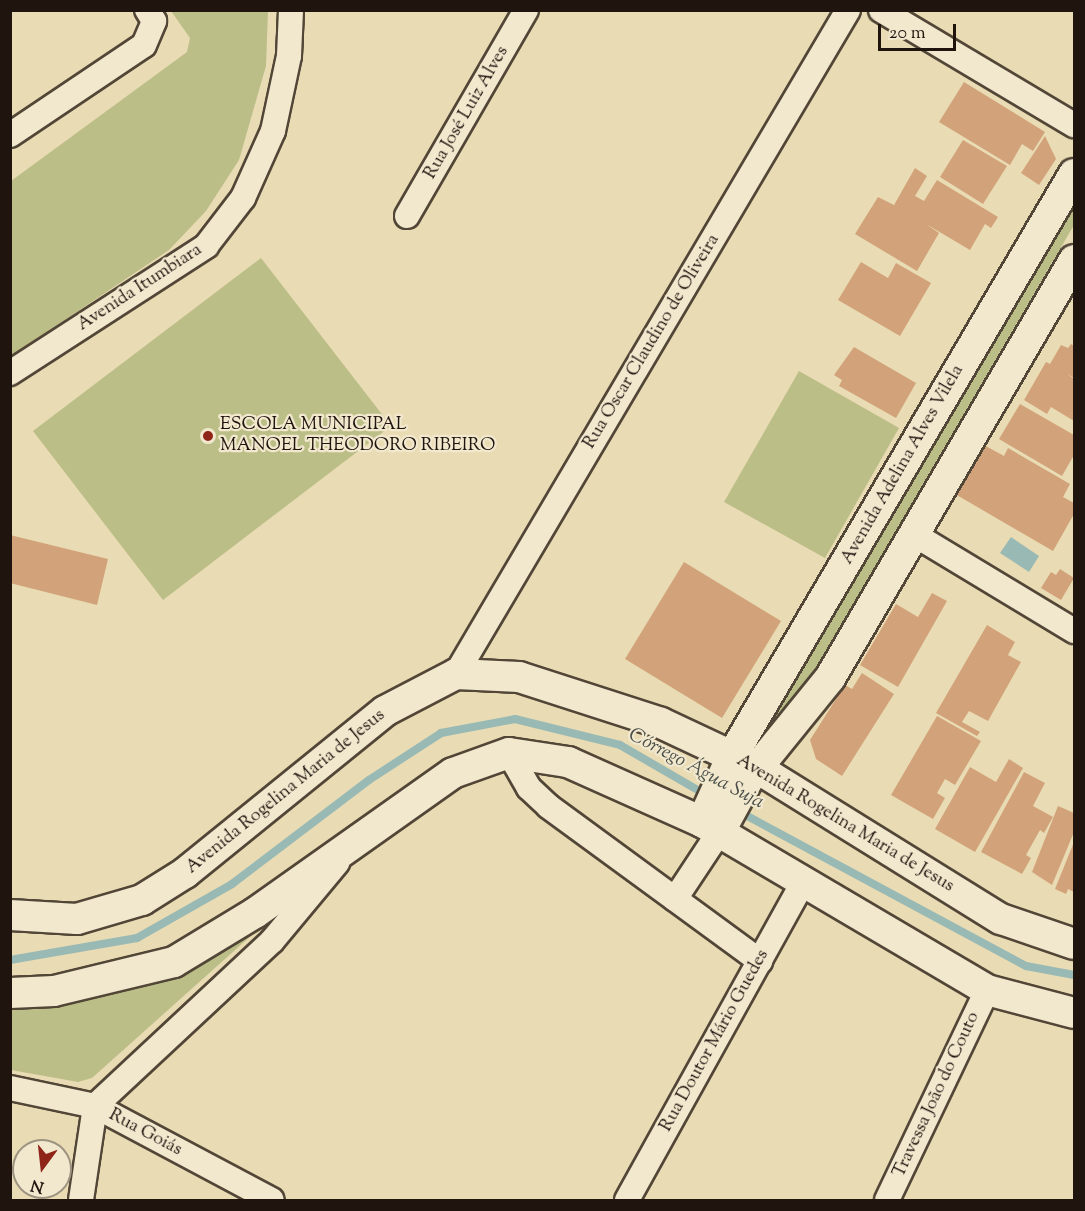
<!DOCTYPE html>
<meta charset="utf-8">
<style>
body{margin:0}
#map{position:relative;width:1085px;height:1211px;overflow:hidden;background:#e9dbb3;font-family:"Sorts Mill Goudy",serif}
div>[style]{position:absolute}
.green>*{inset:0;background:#bcbe88}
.water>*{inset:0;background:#99b9b4}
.stream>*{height:8px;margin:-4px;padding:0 4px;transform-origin:4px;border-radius:4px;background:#99b9b4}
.building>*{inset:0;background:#d2a37a}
.roads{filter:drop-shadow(2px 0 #524637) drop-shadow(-2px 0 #524637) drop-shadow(0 2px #524637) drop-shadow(0 -2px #524637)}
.minor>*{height:24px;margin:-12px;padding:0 12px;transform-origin:12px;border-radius:12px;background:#f1e8ce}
.tertiary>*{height:30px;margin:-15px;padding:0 15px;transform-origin:15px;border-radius:15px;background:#f1e8ce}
.dots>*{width:16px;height:16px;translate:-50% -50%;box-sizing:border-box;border:3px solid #f1e8ce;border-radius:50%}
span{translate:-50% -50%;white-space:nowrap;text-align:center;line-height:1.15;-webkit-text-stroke:4.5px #f1e8ce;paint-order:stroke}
.street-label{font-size:18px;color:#1f140e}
.poi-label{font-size:18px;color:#1f140e}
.left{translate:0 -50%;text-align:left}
.water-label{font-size:20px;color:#4a4e48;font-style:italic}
.frame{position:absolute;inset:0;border:12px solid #1f140e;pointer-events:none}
.north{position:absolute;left:12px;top:1139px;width:60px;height:60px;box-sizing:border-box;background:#f1e8ce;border:2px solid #9d9381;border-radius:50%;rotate:195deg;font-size:16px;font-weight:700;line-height:24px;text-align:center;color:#1f140e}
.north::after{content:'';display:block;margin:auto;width:21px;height:27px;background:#8f2418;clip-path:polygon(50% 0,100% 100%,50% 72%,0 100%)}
.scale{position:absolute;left:878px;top:24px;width:78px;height:27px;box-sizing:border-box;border:3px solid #1f140e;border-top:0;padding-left:8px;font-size:18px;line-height:21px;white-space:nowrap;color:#1f140e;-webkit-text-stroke:4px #f1e8ce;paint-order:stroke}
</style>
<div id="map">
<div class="green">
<i style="clip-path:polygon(171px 11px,268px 11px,266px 66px,239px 160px,206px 211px,169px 250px,11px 356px,11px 181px,187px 52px,190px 38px)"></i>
<i style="clip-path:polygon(1074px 201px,1074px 225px,766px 753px,755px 750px,753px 745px)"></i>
<i style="clip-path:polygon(261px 258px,391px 426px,163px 600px,33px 431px)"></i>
<i style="clip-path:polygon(799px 371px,899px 428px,825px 558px,724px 502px)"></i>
<i style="clip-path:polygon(263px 925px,92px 1078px,78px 1082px,11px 1070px,10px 1002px)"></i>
</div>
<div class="water">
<i style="clip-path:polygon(1011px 537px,1039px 556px,1029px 572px,1000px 553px)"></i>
</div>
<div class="stream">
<i style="left:738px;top:811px;width:327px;rotate:28.3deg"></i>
<i style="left:1026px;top:966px;width:49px;rotate:10.6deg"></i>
<i style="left:10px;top:960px;width:129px;rotate:-9.8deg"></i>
<i style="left:137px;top:938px;width:109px;rotate:-29.6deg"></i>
<i style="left:232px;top:884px;width:172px;rotate:-37.2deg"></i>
<i style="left:369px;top:780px;width:86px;rotate:-33.1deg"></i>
<i style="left:441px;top:733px;width:75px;rotate:-10.7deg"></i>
<i style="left:515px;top:719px;width:108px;rotate:13.9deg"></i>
<i style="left:620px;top:745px;width:102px;rotate:30.1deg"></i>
</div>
<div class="building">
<i style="clip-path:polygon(964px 82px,1045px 132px,1033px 151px,1022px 144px,1010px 165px,939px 122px)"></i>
<i style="clip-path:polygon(1045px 136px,1056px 159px,1039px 185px,1021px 173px)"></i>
<i style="clip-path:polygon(963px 140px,1007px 166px,983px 204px,940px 177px)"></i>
<i style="clip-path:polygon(915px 168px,927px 176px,915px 196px,924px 201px,937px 180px,998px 217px,991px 228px,985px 224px,970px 250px,926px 224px,939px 233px,917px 271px,855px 234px,878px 197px,894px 205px)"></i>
<i style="clip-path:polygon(861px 262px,888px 278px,896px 263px,931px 283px,900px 336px,838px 300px)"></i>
<i style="clip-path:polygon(1071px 344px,1074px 346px,1074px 378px,1067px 374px,1074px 379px,1074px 421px,1051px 407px,1047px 414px,1024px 400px,1046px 362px,1050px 364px,1061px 345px,1068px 348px)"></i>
<i style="clip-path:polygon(854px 347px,916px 383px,896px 418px,839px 386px,842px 380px,834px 375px)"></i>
<i style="clip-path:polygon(1020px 404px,1074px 435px,1074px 455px,1062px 476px,999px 439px)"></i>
<i style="clip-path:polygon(984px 445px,1004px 456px,1008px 448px,1070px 484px,1063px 497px,1074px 503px,1074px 514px,1053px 551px,955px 494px)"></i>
<i style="clip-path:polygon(10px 535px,108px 559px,97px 605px,10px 583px)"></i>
<i style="clip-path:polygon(684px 562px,781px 621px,722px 718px,625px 659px)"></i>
<i style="clip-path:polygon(1060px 569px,1074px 578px,1061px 600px,1041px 588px,1051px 572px,1056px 575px)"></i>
<i style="clip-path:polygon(932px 593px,947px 601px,898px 687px,860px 665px,896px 604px,918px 617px)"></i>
<i style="clip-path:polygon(987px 625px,1015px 642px,1008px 655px,1021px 662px,988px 721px,969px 711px,962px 722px,980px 732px,977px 736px,936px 713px)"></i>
<i style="clip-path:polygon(862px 673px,894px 694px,842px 776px,816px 759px,810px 740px,845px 685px,852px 689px)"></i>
<i style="clip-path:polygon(937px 716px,981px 741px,955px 785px,945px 779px,937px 793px,945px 798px,933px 819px,891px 795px)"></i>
<i style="clip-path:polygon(1009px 759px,1023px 768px,975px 852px,935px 829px,970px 767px,996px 782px)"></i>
<i style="clip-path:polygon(1024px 772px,1045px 783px,1033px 806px,1053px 817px,1044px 833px,1040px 830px,1026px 855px,1031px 858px,1022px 874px,981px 852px)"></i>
<i style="clip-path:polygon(1058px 806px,1074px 813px,1074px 832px,1052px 885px,1032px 872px)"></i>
<i style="clip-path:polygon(1074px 842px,1074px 892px,1068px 889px,1066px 894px,1055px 889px)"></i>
</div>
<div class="roads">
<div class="minor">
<i style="left:881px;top:10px;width:225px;rotate:30.8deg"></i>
<i style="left:10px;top:135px;width:161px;rotate:-33.9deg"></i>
<i style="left:144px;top:45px;width:26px;rotate:-67deg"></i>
<i style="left:154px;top:21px;width:13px;rotate:-122deg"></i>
<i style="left:407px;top:216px;width:238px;rotate:-60deg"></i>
<i style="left:10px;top:373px;width:234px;rotate:-32.9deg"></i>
<i style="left:206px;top:246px;width:61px;rotate:-52.4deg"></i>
<i style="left:243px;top:198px;width:73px;rotate:-65.9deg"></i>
<i style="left:273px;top:131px;width:77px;rotate:-78deg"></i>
<i style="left:289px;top:56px;width:46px;rotate:-87.5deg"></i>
<i style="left:915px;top:535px;width:186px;rotate:31.1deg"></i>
<i style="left:456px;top:674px;width:771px;rotate:-59.44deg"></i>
<i style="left:509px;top:753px;width:40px;rotate:60.3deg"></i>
<i style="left:529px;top:788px;width:26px;rotate:43deg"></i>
<i style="left:548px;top:806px;width:263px;rotate:36.2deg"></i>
<i style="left:675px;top:899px;width:82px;rotate:-56.5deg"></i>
<i style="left:10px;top:1088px;width:87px;rotate:12deg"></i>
<i style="left:95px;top:1106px;width:200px;rotate:28deg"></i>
<i style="left:95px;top:1106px;width:242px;rotate:-43deg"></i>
<i style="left:272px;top:941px;width:102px;rotate:-50.2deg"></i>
<i style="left:81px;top:1200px;width:95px;rotate:-81.5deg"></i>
<i style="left:627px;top:1200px;width:365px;rotate:-61deg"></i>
<i style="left:887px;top:1200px;width:233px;rotate:-64.5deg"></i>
</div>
<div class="tertiary">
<i style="left:702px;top:822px;width:72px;rotate:-65.6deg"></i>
<i style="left:732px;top:756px;width:675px;rotate:-59.56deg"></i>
<i style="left:720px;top:831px;width:60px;rotate:-61.3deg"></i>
<i style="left:749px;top:778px;width:129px;rotate:-51deg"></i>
<i style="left:830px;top:678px;width:484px;rotate:-59.7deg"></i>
<i style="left:10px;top:915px;width:67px;rotate:3.4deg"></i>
<i style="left:77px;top:919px;width:68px;rotate:-16.3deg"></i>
<i style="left:142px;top:900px;width:51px;rotate:-32.1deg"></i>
<i style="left:185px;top:873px;width:257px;rotate:-39deg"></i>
<i style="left:385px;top:711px;width:80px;rotate:-27.5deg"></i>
<i style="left:456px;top:674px;width:63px;rotate:2.7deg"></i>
<i style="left:519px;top:677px;width:149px;rotate:17.9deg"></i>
<i style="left:661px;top:723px;width:106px;rotate:25.1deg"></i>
<i style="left:757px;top:768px;width:287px;rotate:31.8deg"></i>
<i style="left:1001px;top:919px;width:77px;rotate:18.9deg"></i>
<i style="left:10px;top:993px;width:44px;rotate:-2.6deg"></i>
<i style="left:54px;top:991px;width:123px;rotate:-13.6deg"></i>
<i style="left:174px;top:962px;width:95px;rotate:-31.2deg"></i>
<i style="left:255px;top:913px;width:242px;rotate:-35.3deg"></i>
<i style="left:453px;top:773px;width:59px;rotate:-19.7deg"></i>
<i style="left:509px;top:753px;width:60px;rotate:8.7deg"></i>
<i style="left:568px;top:762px;width:147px;rotate:24.1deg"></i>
<i style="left:702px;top:822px;width:331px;rotate:30.5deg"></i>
<i style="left:987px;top:990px;width:90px;rotate:14.8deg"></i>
</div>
</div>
<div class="dots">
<i style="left:208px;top:436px;background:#8f2418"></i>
</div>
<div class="street-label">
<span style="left:467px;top:113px;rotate:-60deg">Rua José Luiz Alves</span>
<span style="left:140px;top:288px;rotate:-33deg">Avenida Itumbiara</span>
<span style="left:652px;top:342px;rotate:-59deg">Rua Oscar Claudino de Oliveira</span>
<span style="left:903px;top:465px;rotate:-60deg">Avenida Adelina Alves Vilela</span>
<span style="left:286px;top:792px;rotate:-39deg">Avenida Rogelina Maria de Jesus</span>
<span style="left:845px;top:824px;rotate:31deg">Avenida Rogelina Maria de Jesus</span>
<span style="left:715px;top:1041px;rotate:-61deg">Rua Doutor Mário Guedes</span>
<span style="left:937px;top:1095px;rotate:-65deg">Travessa João do Couto</span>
<span style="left:145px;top:1133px;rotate:28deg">Rua Goiás</span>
</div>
<div class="poi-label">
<span class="left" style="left:220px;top:436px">ESCOLA MUNICIPAL<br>MANOEL THEODORO RIBEIRO</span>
</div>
<div class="water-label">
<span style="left:696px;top:769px;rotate:28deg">Córrego Água Suja</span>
</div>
<div class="frame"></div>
<div class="north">N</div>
<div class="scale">20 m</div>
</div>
